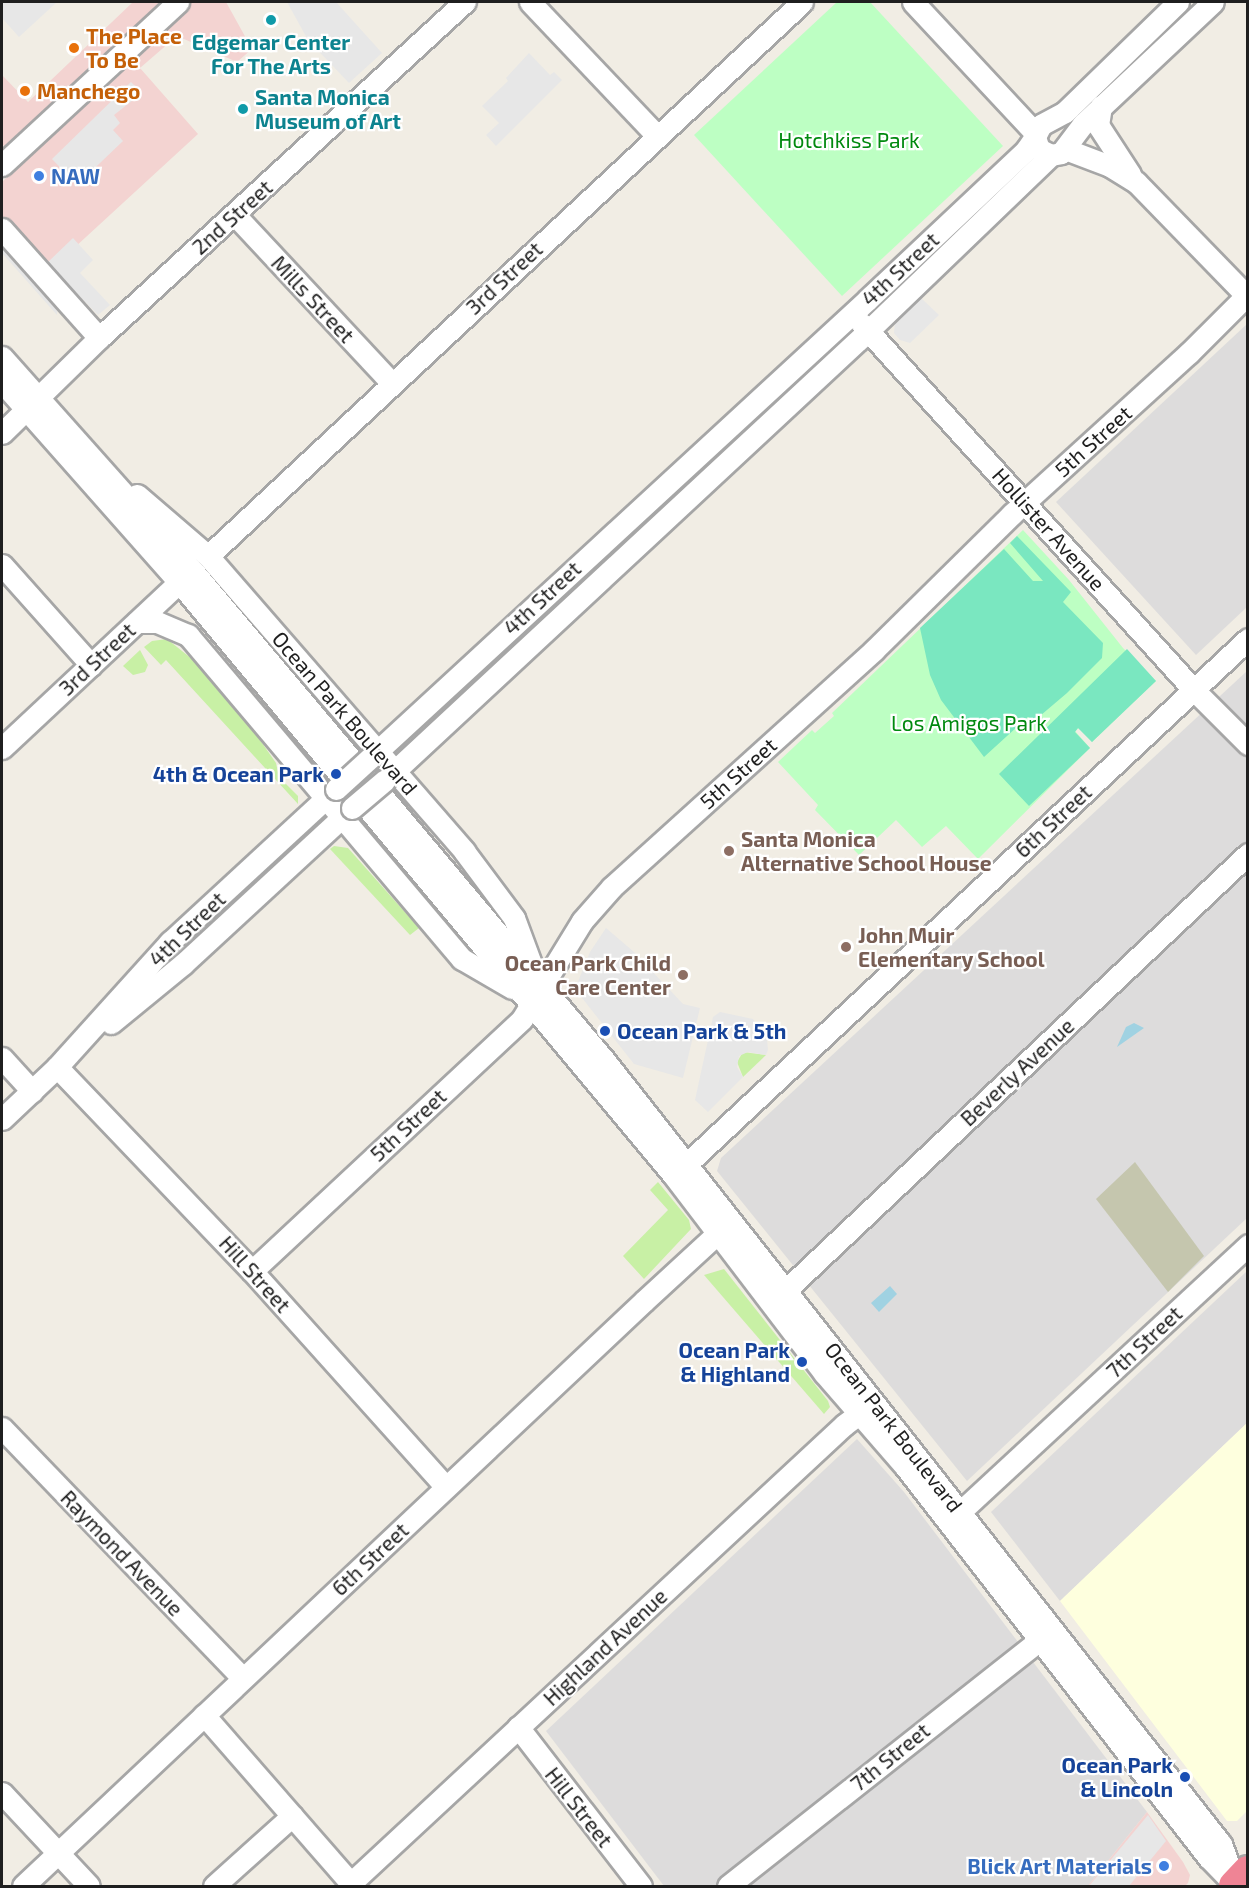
<!DOCTYPE html>
<style>
body{margin:0}
#map{position:relative;width:1249px;height:1888px;overflow:hidden;background:#f1ede4;font-family:"Exo 2",sans-serif}
div>[style]{position:absolute}
.residential>*{inset:0;background:#dddcdc}
.commercial>*{inset:0;background:#f3d3d1}
.education>*{inset:0;background:#feffde}
.construction>*{inset:0;background:#c5c6ae}
.grass>*{inset:0;background:#c8f0a5}
.park>*{inset:0;background:#bdffc3}
.pitch>*{inset:0;background:#7ae7c0}
.parking>*{inset:0;background:#e7e7e7}
.water>*{inset:0;background:#a0d2e2}
.roads{filter:drop-shadow(2px 0 #a6a6a6) drop-shadow(-2px 0 #a6a6a6) drop-shadow(0 2px #a6a6a6) drop-shadow(0 -2px #a6a6a6)}
.minor>*{height:21px;margin:-10.5px;padding:0 10.5px;transform-origin:10.5px;border-radius:10.5px;background:#fff}
.highway>*{height:32px;margin:-16px;padding:0 16px;transform-origin:16px;border-radius:16px;background:#ef8495}
.bridges{filter:drop-shadow(2px 0 #a6a6a6) drop-shadow(-2px 0 #a6a6a6) drop-shadow(0 2px #a6a6a6) drop-shadow(0 -2px #a6a6a6)}
.minor-bridge>*{height:21px;margin:-10.5px;padding:0 10.5px;transform-origin:10.5px;border-radius:10.5px;background:#fff}
.dots>*{width:16px;height:16px;translate:-50% -50%;box-sizing:border-box;border:3px solid #fff;border-radius:50%}
span{translate:-50% -50%;white-space:nowrap;text-align:center;line-height:1.15;-webkit-text-stroke:4.5px #fff;paint-order:stroke}
.food-label{font-size:21px;color:#c56008;font-weight:700}
.left{translate:0 -50%;text-align:left}
.culture-label{font-size:21px;color:#0d838f;font-weight:700}
.park-label{font-size:21px;color:#01890f}
.shop-label{font-size:21px;color:#366cbe;font-weight:700}
.right{translate:-100% -50%;text-align:right}
.street-label{font-size:21px;color:#1f1f1f}
.transit-label{font-size:21px;color:#164399;font-weight:700}
.education-label{font-size:21px;color:#785e54;font-weight:700}
.frame{position:absolute;inset:0;border:3px solid #1f1f1f;pointer-events:none}
</style>
<div id="map">
<div class="residential">
<i style="clip-path:polygon(1247px 324px,1247px 607px,1196px 655px,1056px 502px)"></i>
<i style="clip-path:polygon(1247px 671px,1247px 1218px,967px 1481px,717px 1171px,721px 1158px)"></i>
<i style="clip-path:polygon(1247px 1271px,1247px 1423px,1060px 1601px,991px 1512px)"></i>
<i style="clip-path:polygon(857px 1439px,904px 1492px,1147px 1812px,1088px 1886px,664px 1886px,546px 1731px)"></i>
</div>
<div class="commercial">
<i style="clip-path:polygon(133px 2px,226px 2px,252px 49px,237px 62px,177px 36px,140px 68px,198px 134px,49px 271px,2px 216px,2px 182px,21px 164px,2px 144px,2px 75px,28px 102px)"></i>
<i style="clip-path:polygon(1147px 1812px,1183px 1862px,1190px 1875px,1188px 1883px,1185px 1886px,1088px 1886px)"></i>
</div>
<div class="education">
<i style="clip-path:polygon(1247px 1423px,1247px 1811px,1237px 1821px,1227px 1821px,1060px 1601px)"></i>
</div>
<div class="construction">
<i style="clip-path:polygon(1135px 1162px,1204px 1256px,1168px 1292px,1096px 1199px)"></i>
</div>
<div class="grass">
<i style="clip-path:polygon(167px 639px,197px 663px,253px 730px,276px 763px,279px 777px,298px 796px,298px 804px,166px 660px,161px 665px,144px 647px,152px 641px)"></i>
<i style="clip-path:polygon(140px 650px,148px 665px,145px 672px,133px 675px,123px 666px)"></i>
<i style="clip-path:polygon(334px 846px,348px 848px,419px 928px,410px 935px,330px 849px)"></i>
<i style="clip-path:polygon(743px 1052px,766px 1055px,743px 1077px,737px 1062px)"></i>
<i style="clip-path:polygon(658px 1182px,689px 1220px,691px 1229px,644px 1279px,623px 1256px,668px 1210px,650px 1190px)"></i>
<i style="clip-path:polygon(724px 1269px,828px 1401px,830px 1407px,824px 1414px,704px 1275px)"></i>
</div>
<div class="park">
<i style="clip-path:polygon(837px 2px,870px 2px,1003px 146px,842px 296px,694px 135px)"></i>
<i style="clip-path:polygon(1023px 530px,1069px 580px,1123px 648px,1156px 681px,1092px 742px,1079px 728px,1075px 731px,1090px 748px,978px 859px,946px 826px,922px 847px,896px 820px,859px 855px,815px 810px,818px 805px,778px 762px,812px 730px,815px 733px,834px 716px,832px 713px)"></i>
</div>
<div class="pitch">
<i style="clip-path:polygon(1017px 536px,1071px 592px,1063px 602px,1103px 643px,1102px 658px,1067px 693px,1034px 721px,1028px 717px,984px 757px,941px 700px,930px 675px,920px 628px,1004px 549px,1033px 581px,1043px 581px,1010px 543px)"></i>
<i style="clip-path:polygon(1127px 649px,1156px 681px,1092px 742px,1078px 728px,1075px 732px,1090px 748px,1029px 806px,999px 774px)"></i>
</div>
<div class="parking">
<i style="clip-path:polygon(2px 2px,57px 2px,19px 37px,2px 18px)"></i>
<i style="clip-path:polygon(287px 2px,336px 2px,382px 53px,349px 83px,308px 40px)"></i>
<i style="clip-path:polygon(529px 53px,550px 75px,554px 72px,562px 80px,496px 146px,486px 135px,499px 123px,482px 106px,508px 81px,506px 78px)"></i>
<i style="clip-path:polygon(131px 82px,142px 93px,114px 115px,120px 123px,113px 130px,123px 141px,77px 185px,52px 159px)"></i>
<i style="clip-path:polygon(2px 238px,58px 300px,57px 315px,2px 253px)"></i>
<i style="clip-path:polygon(73px 238px,93px 260px,80px 273px,110px 305px,98px 315px,47px 263px)"></i>
<i style="clip-path:polygon(921px 298px,939px 315px,910px 343px,900px 340px,894px 333px,895px 322px)"></i>
<i style="clip-path:polygon(606px 928px,634px 952px,683px 1004px,700px 1008px,683px 1078px,634px 1064px,575px 989px,590px 952px)"></i>
<i style="clip-path:polygon(720px 1012px,753px 1019px,767px 1039px,768px 1050px,766px 1055px,748px 1052px,739px 1056px,737px 1067px,743px 1077px,708px 1112px,695px 1100px,713px 1017px)"></i>
<i style="clip-path:polygon(1148px 1815px,1166px 1841px,1129px 1886px,1089px 1886px)"></i>
</div>
<div class="water">
<i style="clip-path:polygon(1134px 1023px,1144px 1028px,1117px 1047px,1126px 1027px)"></i>
<i style="clip-path:polygon(890px 1286px,897px 1294px,879px 1312px,871px 1303px)"></i>
</div>
<div class="roads">
<div class="minor">
<i style="left:530px;top:2px;width:185px;rotate:46.5deg"></i>
<i style="left:913px;top:2px;width:179px;rotate:47deg"></i>
<i style="left:1178px;top:2px;width:158px;rotate:135.8deg"></i>
<i style="left:1065px;top:112px;width:27px;rotate:152deg"></i>
<i style="left:1041px;top:125px;width:13px;rotate:117deg"></i>
<i style="left:1035px;top:137px;width:13px;rotate:72deg"></i>
<i style="left:1039px;top:149px;width:13px;rotate:27deg"></i>
<i style="left:1051px;top:155px;width:10px;rotate:-11deg"></i>
<i style="left:1061px;top:153px;width:36px;rotate:-53deg"></i>
<i style="left:1083px;top:124px;width:178px;rotate:-43.2deg"></i>
<i style="left:1101px;top:106px;width:19px;rotate:99deg"></i>
<i style="left:1098px;top:125px;width:59px;rotate:56.9deg"></i>
<i style="left:1065px;top:149px;width:48px;rotate:20.7deg"></i>
<i style="left:1110px;top:166px;width:31px;rotate:32deg"></i>
<i style="left:1136px;top:182px;width:161px;rotate:45.8deg"></i>
<i style="left:2px;top:165px;width:240px;rotate:-42.8deg"></i>
<i style="left:235px;top:215px;width:229px;rotate:47deg"></i>
<i style="left:2px;top:229px;width:146px;rotate:48.3deg"></i>
<i style="left:861px;top:323px;width:494px;rotate:47.8deg"></i>
<i style="left:1193px;top:689px;width:78px;rotate:45deg"></i>
<i style="left:2px;top:357px;width:285px;rotate:48.3deg"></i>
<i style="left:192px;top:570px;width:642px;rotate:49.93deg"></i>
<i style="left:605px;top:1061px;width:996px;rotate:51.81deg"></i>
<i style="left:1221px;top:1844px;width:44px;rotate:69.9deg"></i>
<i style="left:2px;top:382px;width:267px;rotate:48.5deg"></i>
<i style="left:179px;top:582px;width:773px;rotate:50.19deg"></i>
<i style="left:674px;top:1176px;width:248px;rotate:52.7deg"></i>
<i style="left:824px;top:1373px;width:122px;rotate:49deg"></i>
<i style="left:904px;top:1465px;width:497px;rotate:52.2deg"></i>
<i style="left:1209px;top:1858px;width:30px;rotate:46deg"></i>
<i style="left:2px;top:433px;width:136px;rotate:-44.4deg"></i>
<i style="left:99px;top:338px;width:497px;rotate:-42.6deg"></i>
<i style="left:137px;top:495px;width:94px;rotate:40.7deg"></i>
<i style="left:208px;top:556px;width:391px;rotate:49deg"></i>
<i style="left:464px;top:851px;width:84px;rotate:53.3deg"></i>
<i style="left:514px;top:918px;width:54px;rotate:69.6deg"></i>
<i style="left:208px;top:556px;width:812px;rotate:-43deg"></i>
<i style="left:2px;top:565px;width:134px;rotate:48.3deg"></i>
<i style="left:137px;top:622px;width:20px"></i>
<i style="left:157px;top:622px;width:34px;rotate:23deg"></i>
<i style="left:188px;top:635px;width:424px;rotate:49.8deg"></i>
<i style="left:462px;top:959px;width:58px;rotate:30.1deg"></i>
<i style="left:2px;top:748px;width:258px;rotate:-43.1deg"></i>
<i style="left:370px;top:758px;width:676px;rotate:-42.66deg"></i>
<i style="left:867px;top:300px;width:219px;rotate:-43.3deg"></i>
<i style="left:1026px;top:150px;width:16px;rotate:-55deg"></i>
<i style="left:385px;top:780px;width:659px;rotate:-42.91deg"></i>
<i style="left:868px;top:331px;width:254px;rotate:-43.9deg"></i>
<i style="left:111px;top:1023px;width:93px;rotate:-39.3deg"></i>
<i style="left:183px;top:964px;width:230px;rotate:-42.7deg"></i>
<i style="left:2px;top:1058px;width:45px;rotate:47.7deg"></i>
<i style="left:57px;top:1067px;width:282px;rotate:46.3deg"></i>
<i style="left:252px;top:1271px;width:290px;rotate:48.1deg"></i>
<i style="left:2px;top:1119px;width:76px;rotate:-43.4deg"></i>
<i style="left:57px;top:1067px;width:169px;rotate:-47.9deg"></i>
<i style="left:170px;top:942px;width:226px;rotate:-42.7deg"></i>
<i style="left:676px;top:1174px;width:783px;rotate:-43.09deg"></i>
<i style="left:252px;top:1271px;width:369px;rotate:-43deg"></i>
<i style="left:522px;top:1019px;width:115px;rotate:-58.5deg"></i>
<i style="left:582px;top:921px;width:45px;rotate:-48.6deg"></i>
<i style="left:612px;top:887px;width:353px;rotate:-42.1deg"></i>
<i style="left:874px;top:650px;width:194px;rotate:-44.6deg"></i>
<i style="left:1012px;top:514px;width:239px;rotate:-42.3deg"></i>
<i style="left:1189px;top:353px;width:83px;rotate:-45deg"></i>
<i style="left:787px;top:1289px;width:634px;rotate:-43.34deg"></i>
<i style="left:2px;top:1428px;width:347px;rotate:46.1deg"></i>
<i style="left:960px;top:1512px;width:393px;rotate:-42.8deg"></i>
<i style="left:204px;top:1715px;width:227px;rotate:48.9deg"></i>
<i style="left:518px;top:1727px;width:201px;rotate:52.3deg"></i>
<i style="left:2px;top:1793px;width:127px;rotate:46.9deg"></i>
<i style="left:351px;top:1883px;width:673px;rotate:-42.89deg"></i>
<i style="left:844px;top:1425px;width:21px;rotate:-37deg"></i>
<i style="left:861px;top:1412px;width:13px"></i>
<i style="left:23px;top:1886px;width:853px;rotate:-43.29deg"></i>
<i style="left:644px;top:1301px;width:100px;rotate:-42.6deg"></i>
<i style="left:718px;top:1233px;width:12px;rotate:-24deg"></i>
<i style="left:214px;top:1886px;width:105px;rotate:-41.9deg"></i>
<i style="left:728px;top:1886px;width:412px;rotate:-38.3deg"></i>
</div>
<div class="highway">
<i style="left:1235px;top:1886px;width:19px;rotate:-47deg"></i>
</div>
</div>
<div class="bridges">
<div class="minor-bridge">
<i style="left:336px;top:789px;width:46px;rotate:-42.4deg"></i>
<i style="left:352px;top:808px;width:43px;rotate:-40.3deg"></i>
</div>
</div>
<div class="dots">
<i style="left:271px;top:20px;background:#0f9aa8"></i>
<i style="left:74px;top:48px;background:#e8710a"></i>
<i style="left:25px;top:91px;background:#e8710a"></i>
<i style="left:243px;top:109px;background:#0f9aa8"></i>
<i style="left:39px;top:176px;background:#3f7fe0"></i>
<i style="left:336px;top:774px;background:#1a4fb4"></i>
<i style="left:729px;top:851px;background:#8d6e63"></i>
<i style="left:846px;top:947px;background:#8d6e63"></i>
<i style="left:683px;top:975px;background:#8d6e63"></i>
<i style="left:605px;top:1031px;background:#1a4fb4"></i>
<i style="left:802px;top:1362px;background:#1a4fb4"></i>
<i style="left:1185px;top:1777px;background:#1a4fb4"></i>
<i style="left:1164px;top:1866px;background:#3f7fe0"></i>
</div>
<div class="food-label">
<span class="left" style="left:86px;top:48px">The Place<br>To Be</span>
<span class="left" style="left:37px;top:91px">Manchego</span>
</div>
<div class="culture-label">
<span style="left:271px;top:54px">Edgemar Center<br>For The Arts</span>
<span class="left" style="left:255px;top:109px">Santa Monica<br>Museum of Art</span>
</div>
<div class="park-label">
<span style="left:849px;top:140px">Hotchkiss Park</span>
<span style="left:969px;top:723px">Los Amigos Park</span>
</div>
<div class="shop-label">
<span class="left" style="left:51px;top:176px">NAW</span>
<span class="right" style="left:1152px;top:1866px">Blick Art Materials</span>
</div>
<div class="street-label">
<span style="left:232px;top:217px;rotate:-42deg">2nd Street</span>
<span style="left:900px;top:269px;rotate:-43deg">4th Street</span>
<span style="left:504px;top:278px;rotate:-43deg">3rd Street</span>
<span style="left:313px;top:299px;rotate:47deg">Mills Street</span>
<span style="left:1093px;top:441px;rotate:-42deg">5th Street</span>
<span style="left:1049px;top:529px;rotate:48deg">Hollister Avenue</span>
<span style="left:542px;top:598px;rotate:-43deg">4th Street</span>
<span style="left:97px;top:659px;rotate:-43deg">3rd Street</span>
<span style="left:345px;top:713px;rotate:49deg">Ocean Park Boulevard</span>
<span style="left:738px;top:773px;rotate:-42deg">5th Street</span>
<span style="left:1053px;top:821px;rotate:-43deg">6th Street</span>
<span style="left:187px;top:929px;rotate:-44deg">4th Street</span>
<span style="left:1017px;top:1072px;rotate:-43deg">Beverly Avenue</span>
<span style="left:408px;top:1125px;rotate:-43deg">5th Street</span>
<span style="left:255px;top:1274px;rotate:48deg">Hill Street</span>
<span style="left:1144px;top:1342px;rotate:-43deg">7th Street</span>
<span style="left:894px;top:1427px;rotate:52deg">Ocean Park Boulevard</span>
<span style="left:122px;top:1553px;rotate:46deg">Raymond Avenue</span>
<span style="left:370px;top:1559px;rotate:-43deg">6th Street</span>
<span style="left:605px;top:1647px;rotate:-43deg">Highland Avenue</span>
<span style="left:890px;top:1757px;rotate:-39deg">7th Street</span>
<span style="left:579px;top:1807px;rotate:52deg">Hill Street</span>
</div>
<div class="transit-label">
<span class="right" style="left:324px;top:774px">4th &amp; Ocean Park</span>
<span class="left" style="left:617px;top:1031px">Ocean Park &amp; 5th</span>
<span class="right" style="left:790px;top:1362px">Ocean Park<br>&amp; Highland</span>
<span class="right" style="left:1173px;top:1777px">Ocean Park<br>&amp; Lincoln</span>
</div>
<div class="education-label">
<span class="left" style="left:741px;top:851px">Santa Monica<br>Alternative School House</span>
<span class="left" style="left:858px;top:947px">John Muir<br>Elementary School</span>
<span class="right" style="left:671px;top:975px">Ocean Park Child<br>Care Center</span>
</div>
<div class="frame"></div>
</div>
